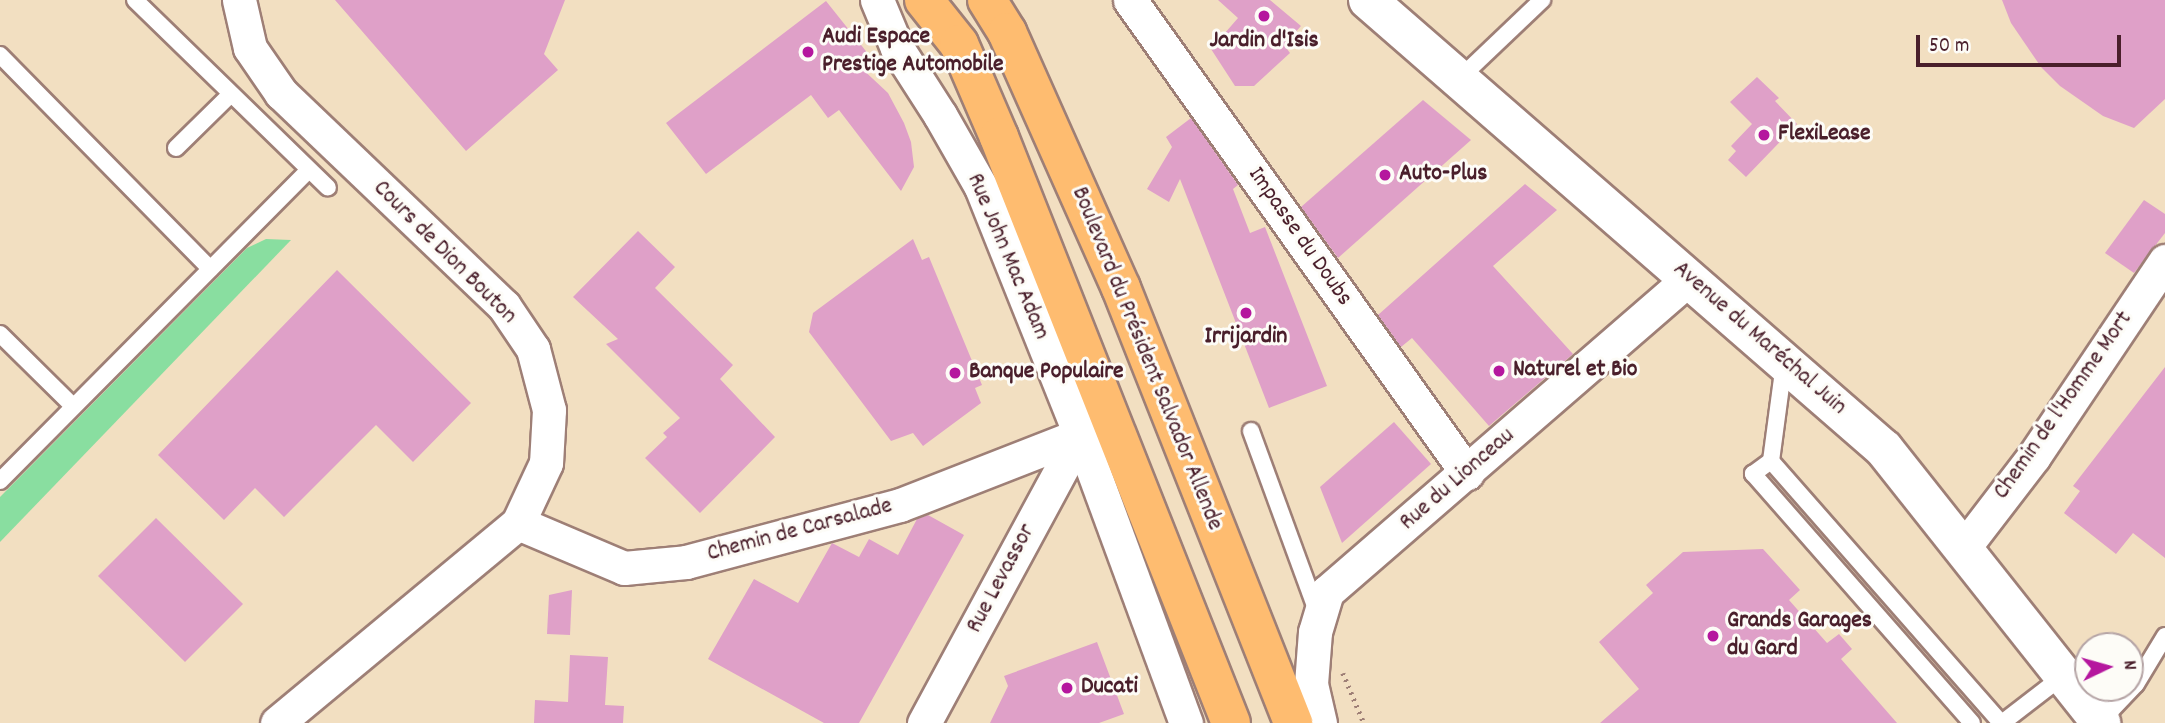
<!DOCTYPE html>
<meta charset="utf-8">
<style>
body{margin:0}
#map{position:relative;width:2165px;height:723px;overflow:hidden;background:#f2dfc1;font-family:Dekko,sans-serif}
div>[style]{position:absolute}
.green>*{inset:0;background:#89dea0}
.building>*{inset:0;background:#dfa0c8}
.path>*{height:4.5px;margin-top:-2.25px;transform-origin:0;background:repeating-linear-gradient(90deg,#9e7f76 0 2px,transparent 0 7px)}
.roads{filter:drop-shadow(2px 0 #9e7f76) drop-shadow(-2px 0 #9e7f76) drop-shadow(0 2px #9e7f76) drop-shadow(0 -2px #9e7f76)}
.service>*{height:16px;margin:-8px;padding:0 8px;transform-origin:8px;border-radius:8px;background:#fff}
.minor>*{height:33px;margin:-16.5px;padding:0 16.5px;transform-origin:16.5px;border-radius:16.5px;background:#fff}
.tertiary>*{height:38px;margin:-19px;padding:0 19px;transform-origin:19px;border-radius:19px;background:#fff}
.primary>*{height:38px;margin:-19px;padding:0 19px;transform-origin:19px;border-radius:19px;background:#febc70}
.dots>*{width:19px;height:19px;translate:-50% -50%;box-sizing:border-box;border:4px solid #fdfcf7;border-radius:50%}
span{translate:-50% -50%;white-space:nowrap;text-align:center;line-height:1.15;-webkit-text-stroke:6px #fdfcf7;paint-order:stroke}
.poi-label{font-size:24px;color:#4a1f2b;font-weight:700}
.left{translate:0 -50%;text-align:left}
.street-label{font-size:24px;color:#4a1f2b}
.north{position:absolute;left:2074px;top:632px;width:70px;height:70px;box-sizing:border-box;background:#fdfcf7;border:2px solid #b5a4a5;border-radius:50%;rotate:85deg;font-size:19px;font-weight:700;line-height:28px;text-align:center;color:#4a1f2b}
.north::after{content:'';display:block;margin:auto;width:24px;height:32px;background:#b5179e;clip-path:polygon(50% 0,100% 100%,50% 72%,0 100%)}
.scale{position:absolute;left:1916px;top:35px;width:205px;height:32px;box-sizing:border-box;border:4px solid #4a1f2b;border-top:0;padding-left:9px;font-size:21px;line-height:24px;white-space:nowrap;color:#4a1f2b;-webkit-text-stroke:5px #fdfcf7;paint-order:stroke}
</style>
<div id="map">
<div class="green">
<i style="clip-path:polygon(266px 239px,291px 240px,0 542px,0 497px,247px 248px)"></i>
</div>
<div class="building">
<i style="clip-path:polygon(335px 0,565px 0,544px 54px,558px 70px,466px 151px)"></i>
<i style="clip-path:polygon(1218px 0,1270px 0,1301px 26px,1284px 45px,1290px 53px,1254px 86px,1235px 86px,1211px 49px,1238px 18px)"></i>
<i style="clip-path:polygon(2002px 0,2165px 0,2165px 99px,2134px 128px,2103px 116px,2060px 86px,2041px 67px,2011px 23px)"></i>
<i style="clip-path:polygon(826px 1px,869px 55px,857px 64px,888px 93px,904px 123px,911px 142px,914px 167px,901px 191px,839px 110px,828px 118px,811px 95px,706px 174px,666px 123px)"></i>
<i style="clip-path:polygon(1757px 77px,1779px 98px,1775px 101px,1797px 124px,1746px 177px,1728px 160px,1736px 151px,1731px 146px,1752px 124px,1730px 102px)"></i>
<i style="clip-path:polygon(1423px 100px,1471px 140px,1338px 258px,1301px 207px)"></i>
<i style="clip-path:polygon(1191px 118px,1238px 185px,1233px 189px,1250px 233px,1265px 227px,1327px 386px,1269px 408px,1180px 179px,1169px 202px,1147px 189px,1172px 147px,1166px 137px)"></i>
<i style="clip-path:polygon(1525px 184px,1557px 210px,1493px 266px,1573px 354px,1489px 426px,1412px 338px,1401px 347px,1378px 315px)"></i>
<i style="clip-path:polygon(2144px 200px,2165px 214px,2165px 233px,2134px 273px,2105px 253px)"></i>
<i style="clip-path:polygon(638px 231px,675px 267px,655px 288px,733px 365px,720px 379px,775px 437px,700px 513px,645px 458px,667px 437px,663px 433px,680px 418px,606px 344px,618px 339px,573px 297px)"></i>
<i style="clip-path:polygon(913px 239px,922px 260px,929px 257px,982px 385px,975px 388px,981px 403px,923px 446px,913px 433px,891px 441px,809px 332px,813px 313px)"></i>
<i style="clip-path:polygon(337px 270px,471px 403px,413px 462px,376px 425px,284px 517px,255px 488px,224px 520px,158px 455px)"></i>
<i style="clip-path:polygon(2165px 367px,2165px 558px,2133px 533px,2116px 554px,2064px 513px,2080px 491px,2073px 486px)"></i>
<i style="clip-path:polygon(1394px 422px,1431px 464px,1342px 543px,1320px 487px)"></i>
<i style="clip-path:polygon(928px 515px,964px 535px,859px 723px,824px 723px,708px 659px,754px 579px,798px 603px,832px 543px,859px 557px,869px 539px,898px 555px,917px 519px)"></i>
<i style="clip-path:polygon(156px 518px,243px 604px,185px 662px,98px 576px)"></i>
<i style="clip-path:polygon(1763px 549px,1800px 590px,1789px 600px,1827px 643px,1839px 634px,1852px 649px,1841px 659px,1897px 723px,1600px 723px,1639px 689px,1599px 642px,1653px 593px,1646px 585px,1683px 552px)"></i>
<i style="clip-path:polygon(572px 590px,570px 635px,547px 634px,549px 595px)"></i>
<i style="clip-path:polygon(1097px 642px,1124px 714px,1099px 723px,990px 723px,1008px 686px,1004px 676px)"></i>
<i style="clip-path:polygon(570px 655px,608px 657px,605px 705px,624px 706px,623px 723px,534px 723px,535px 700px,568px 702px)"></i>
</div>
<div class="path">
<i style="left:1343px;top:673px;width:54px;rotate:67.2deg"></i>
</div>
<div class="roads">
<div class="service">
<i style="left:135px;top:0;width:269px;rotate:44.2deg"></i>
<i style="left:0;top:55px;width:300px;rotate:45.5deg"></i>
<i style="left:1459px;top:79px;width:115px;rotate:-43.6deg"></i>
<i style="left:176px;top:148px;width:77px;rotate:-44.5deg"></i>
<i style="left:0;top:334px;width:103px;rotate:44.6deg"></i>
<i style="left:1251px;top:431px;width:192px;rotate:69.9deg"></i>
<i style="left:1771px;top:461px;width:99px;rotate:-82.4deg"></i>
<i style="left:0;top:481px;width:438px;rotate:-45.2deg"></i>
<i style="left:2100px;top:722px;width:52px;rotate:-46.5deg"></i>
<i style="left:2136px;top:684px;width:56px;rotate:-58.9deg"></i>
<i style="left:1972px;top:723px;width:332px;rotate:-131.3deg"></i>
<i style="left:1753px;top:474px;width:22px;rotate:-36deg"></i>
<i style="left:1771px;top:461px;width:349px;rotate:48.7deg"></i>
<i style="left:2002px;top:723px;width:77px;rotate:-37.6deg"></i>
</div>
<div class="minor">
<i style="left:239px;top:0;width:49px;rotate:77.1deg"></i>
<i style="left:250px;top:48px;width:55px;rotate:55.4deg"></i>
<i style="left:281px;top:93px;width:308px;rotate:43.7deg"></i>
<i style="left:504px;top:306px;width:52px;rotate:56deg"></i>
<i style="left:533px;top:349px;width:63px;rotate:75.3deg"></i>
<i style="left:549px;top:410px;width:53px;rotate:93.2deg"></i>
<i style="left:546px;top:463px;width:66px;rotate:115deg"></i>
<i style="left:518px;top:523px;width:313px;rotate:140.3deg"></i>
<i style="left:877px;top:0;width:52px;rotate:67.4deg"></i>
<i style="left:897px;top:48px;width:80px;rotate:57.3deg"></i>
<i style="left:940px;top:115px;width:83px;rotate:60.3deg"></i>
<i style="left:981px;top:187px;width:267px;rotate:68.2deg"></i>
<i style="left:1080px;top:435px;width:307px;rotate:69.8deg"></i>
<i style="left:1130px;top:0;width:581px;rotate:54.53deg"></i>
<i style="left:518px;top:523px;width:115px;rotate:23deg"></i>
<i style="left:624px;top:568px;width:62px;rotate:-5.5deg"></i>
<i style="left:686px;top:562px;width:221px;rotate:-14.9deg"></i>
<i style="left:900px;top:505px;width:193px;rotate:-21.3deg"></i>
<i style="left:1962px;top:550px;width:118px;rotate:-52.5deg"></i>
<i style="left:2034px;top:456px;width:235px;rotate:-56.1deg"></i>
<i style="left:924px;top:723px;width:328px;rotate:-61.6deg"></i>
<i style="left:1320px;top:723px;width:40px;rotate:-103deg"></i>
<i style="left:1311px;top:684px;width:52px;rotate:-85.6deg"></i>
<i style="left:1315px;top:632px;width:42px;rotate:-73.3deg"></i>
<i style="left:1327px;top:592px;width:480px;rotate:-40.9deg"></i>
</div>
<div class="tertiary">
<i style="left:1368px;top:0;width:684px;rotate:41.03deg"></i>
<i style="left:1884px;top:449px;width:350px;rotate:51.6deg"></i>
</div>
<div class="primary">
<i style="left:924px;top:0;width:56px;rotate:51.5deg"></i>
<i style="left:959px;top:44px;width:101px;rotate:66.7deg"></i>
<i style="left:999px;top:137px;width:630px;rotate:68.4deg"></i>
<i style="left:987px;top:0;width:38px;rotate:58deg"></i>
<i style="left:1007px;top:32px;width:280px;rotate:66deg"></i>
<i style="left:1121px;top:288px;width:468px;rotate:68.4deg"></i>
</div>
</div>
<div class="dots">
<i style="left:1264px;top:16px;background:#b5179e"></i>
<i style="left:808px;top:52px;background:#b5179e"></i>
<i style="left:1764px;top:135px;background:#b5179e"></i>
<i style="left:1385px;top:175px;background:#b5179e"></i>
<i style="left:1246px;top:313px;background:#b5179e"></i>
<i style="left:1499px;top:371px;background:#b5179e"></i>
<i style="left:955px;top:373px;background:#b5179e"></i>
<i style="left:1713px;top:636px;background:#b5179e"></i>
<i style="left:1067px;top:688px;background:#b5179e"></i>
</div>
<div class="poi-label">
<span class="left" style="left:822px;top:52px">Audi Espace<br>Prestige Automobile</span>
<span style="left:1264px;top:42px">Jardin d'Isis</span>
<span class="left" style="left:1778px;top:135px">FlexiLease</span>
<span class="left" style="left:1399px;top:175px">Auto-Plus</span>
<span style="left:1246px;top:338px">Irrijardin</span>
<span class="left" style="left:1513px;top:371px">Naturel et Bio</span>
<span class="left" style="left:969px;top:373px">Banque Populaire</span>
<span class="left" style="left:1727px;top:636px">Grands Garages<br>du Gard</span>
<span class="left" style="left:1081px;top:688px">Ducati</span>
</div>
<div class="street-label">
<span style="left:1299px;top:237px;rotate:55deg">Impasse du Doubs</span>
<span style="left:444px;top:253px;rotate:45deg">Cours de Dion Bouton</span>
<span style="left:1007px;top:257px;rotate:67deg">Rue John Mac Adam</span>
<span style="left:1759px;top:339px;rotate:41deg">Avenue du Maréchal Juin</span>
<span style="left:1146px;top:359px;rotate:68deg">Boulevard du Président Salvador Allende</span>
<span style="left:2064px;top:406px;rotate:-55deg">Chemin de l'Homme Mort</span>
<span style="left:1458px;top:480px;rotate:-41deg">Rue du Lionceau</span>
<span style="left:800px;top:531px;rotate:-15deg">Chemin de Carsalade</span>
<span style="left:1002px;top:579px;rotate:-62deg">Rue Levassor</span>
</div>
<div class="north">N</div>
<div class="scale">50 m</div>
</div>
